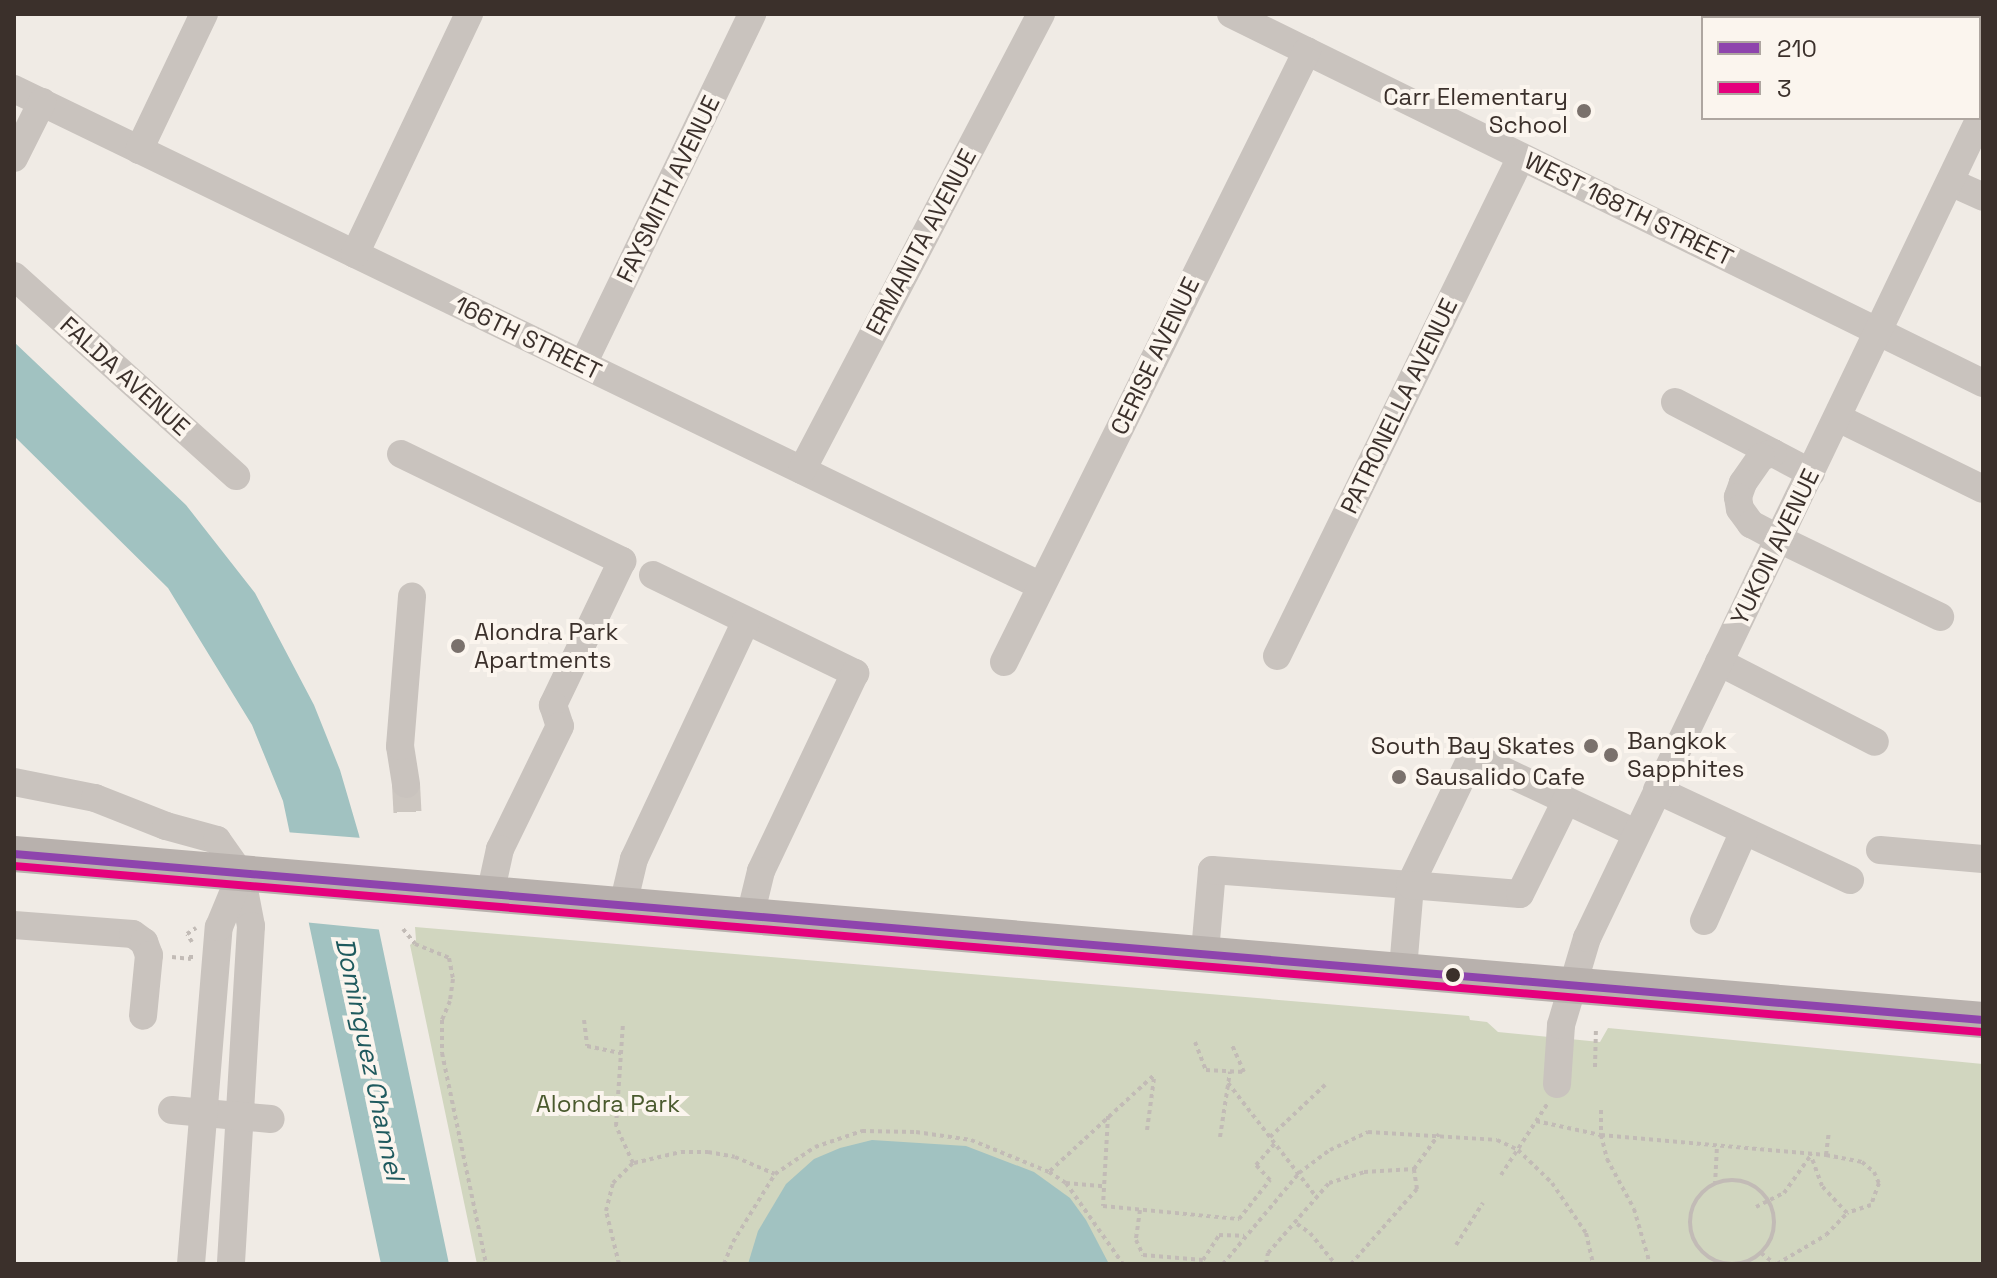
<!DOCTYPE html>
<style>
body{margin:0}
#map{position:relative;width:1997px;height:1278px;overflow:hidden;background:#f0ebe5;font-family:"Space Grotesk",sans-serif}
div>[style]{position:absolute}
.green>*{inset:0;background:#d1d6bf}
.water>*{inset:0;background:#a1c2c1}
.pier>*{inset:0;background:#f0ebe5}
.minor-tunnel>*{height:28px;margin-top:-14px;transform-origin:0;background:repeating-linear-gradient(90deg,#ccc6c0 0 28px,transparent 0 42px)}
.path>*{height:4px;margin-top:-2px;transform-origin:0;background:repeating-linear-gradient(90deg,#c2bbb6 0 4px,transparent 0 8px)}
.path>.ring{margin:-2px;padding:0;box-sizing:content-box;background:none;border:4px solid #c2bbb6;border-radius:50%}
.minor>*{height:28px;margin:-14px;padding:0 14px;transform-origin:14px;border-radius:14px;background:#c9c3be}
.major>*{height:36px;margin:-18px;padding:0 18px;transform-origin:18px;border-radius:18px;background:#b8b1ad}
.bus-1>*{height:8px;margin:-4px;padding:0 4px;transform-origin:4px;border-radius:4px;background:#8e44ad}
.bus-2>*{height:8px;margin:-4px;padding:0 4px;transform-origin:4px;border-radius:4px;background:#e5007d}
.dots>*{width:22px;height:22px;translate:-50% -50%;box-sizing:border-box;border:4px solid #fbf5ee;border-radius:50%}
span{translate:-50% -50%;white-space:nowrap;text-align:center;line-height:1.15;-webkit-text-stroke:8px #fbf5ee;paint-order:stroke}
.poi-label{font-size:24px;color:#3b302b}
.right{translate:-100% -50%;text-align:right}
.left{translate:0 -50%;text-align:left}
.street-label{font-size:24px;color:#3b302b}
.park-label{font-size:24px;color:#4a5a2e}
.water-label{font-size:26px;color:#1f5a5e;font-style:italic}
.frame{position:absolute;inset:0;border:16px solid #3b302b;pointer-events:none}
.legend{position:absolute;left:1701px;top:16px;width:280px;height:104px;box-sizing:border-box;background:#fbf5ee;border:2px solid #aea6a0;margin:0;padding:10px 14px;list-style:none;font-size:24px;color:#3b302b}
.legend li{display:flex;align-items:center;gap:16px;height:40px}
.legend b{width:40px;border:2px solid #aea6a0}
</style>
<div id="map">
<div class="green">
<i style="clip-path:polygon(415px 927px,1469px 1016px,1470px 1020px,1487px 1022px,1498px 1032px,1600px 1042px,1608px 1028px,1983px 1064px,1983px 1264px,477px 1264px,410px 945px,416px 940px)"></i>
</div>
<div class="water">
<i style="clip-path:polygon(14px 342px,186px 505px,255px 593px,314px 705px,340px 770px,359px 835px,449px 1264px,381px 1264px,283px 801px,252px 725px,168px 588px,14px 436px)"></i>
<i style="clip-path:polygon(872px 1140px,966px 1146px,1034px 1172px,1070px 1198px,1086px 1220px,1109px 1264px,748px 1264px,758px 1231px,786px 1184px,814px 1159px,840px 1148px)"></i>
</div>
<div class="pier">
<i style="clip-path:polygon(285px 832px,362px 838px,384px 930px,303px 922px)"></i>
</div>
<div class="minor-tunnel">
<i style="left:406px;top:784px;width:39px;rotate:87deg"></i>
</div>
<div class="path">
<i style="left:403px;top:929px;width:19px;rotate:51deg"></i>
<i style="left:415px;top:944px;width:37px;rotate:22deg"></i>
<i style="left:449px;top:958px;width:21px;rotate:79deg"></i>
<i style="left:453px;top:979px;width:22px;rotate:98deg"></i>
<i style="left:450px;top:1001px;width:21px;rotate:113deg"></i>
<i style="left:442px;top:1020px;width:33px;rotate:90deg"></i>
<i style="left:442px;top:1053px;width:216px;rotate:78.2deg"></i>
<i style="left:192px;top:942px;width:9px;rotate:-122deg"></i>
<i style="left:187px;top:934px;width:11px;rotate:-34deg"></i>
<i style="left:172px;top:957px;width:19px;rotate:6deg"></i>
<i style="left:191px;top:959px;width:4px;rotate:-90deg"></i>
<i style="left:584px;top:1020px;width:26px;rotate:83deg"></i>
<i style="left:587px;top:1046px;width:35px;rotate:12deg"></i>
<i style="left:1195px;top:1042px;width:30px;rotate:69deg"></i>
<i style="left:1206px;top:1070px;width:38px;rotate:3deg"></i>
<i style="left:1244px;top:1072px;width:30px;rotate:-114deg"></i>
<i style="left:1595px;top:1067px;width:40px;rotate:-88.6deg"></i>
<i style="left:1228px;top:1083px;width:142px;rotate:52.2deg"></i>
<i style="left:1601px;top:1110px;width:25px;rotate:90deg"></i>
<i style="left:1601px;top:1135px;width:25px;rotate:76deg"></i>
<i style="left:1607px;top:1159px;width:57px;rotate:61.6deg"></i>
<i style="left:1634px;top:1209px;width:57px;rotate:73.8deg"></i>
<i style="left:1108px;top:1116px;width:90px;rotate:93.2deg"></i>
<i style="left:1103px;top:1206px;width:137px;rotate:5.5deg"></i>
<i style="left:1239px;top:1219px;width:50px;rotate:-51.5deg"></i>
<i style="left:1270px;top:1180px;width:21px;rotate:-133deg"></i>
<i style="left:1256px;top:1165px;width:29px;rotate:-49deg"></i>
<i style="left:1536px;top:1121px;width:66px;rotate:12.2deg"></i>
<i style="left:1601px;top:1135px;width:226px;rotate:5.1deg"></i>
<i style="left:1826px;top:1155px;width:37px;rotate:11deg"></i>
<i style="left:1862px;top:1162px;width:16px;rotate:40deg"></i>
<i style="left:1874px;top:1172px;width:12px;rotate:66deg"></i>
<i style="left:1879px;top:1183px;width:23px;rotate:110deg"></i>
<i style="left:1871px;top:1205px;width:25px;rotate:162deg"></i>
<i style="left:1847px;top:1213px;width:37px;rotate:-133deg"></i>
<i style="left:1822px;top:1186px;width:33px;rotate:-110deg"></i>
<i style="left:1147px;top:1130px;width:52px;rotate:-82.3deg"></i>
<i style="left:1220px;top:1137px;width:66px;rotate:-81.3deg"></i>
<i style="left:1270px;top:1137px;width:76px;rotate:-43.4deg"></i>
<i style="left:1826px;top:1155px;width:23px;rotate:-83deg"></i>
<i style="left:634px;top:1163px;width:48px;rotate:-13.2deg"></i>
<i style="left:681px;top:1152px;width:27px"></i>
<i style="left:708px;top:1152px;width:27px;rotate:10deg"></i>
<i style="left:735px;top:1157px;width:43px;rotate:23deg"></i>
<i style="left:1050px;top:1171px;width:142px;rotate:-42.7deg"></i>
<i style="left:1501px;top:1175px;width:86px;rotate:-56.9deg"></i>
<i class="ring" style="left:1690px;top:1180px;width:80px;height:80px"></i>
<i style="left:1066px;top:1183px;width:37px;rotate:5deg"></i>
<i style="left:1715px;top:1185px;width:40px;rotate:-87.1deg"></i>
<i style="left:1756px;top:1207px;width:31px;rotate:-27deg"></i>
<i style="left:1784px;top:1193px;width:47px;rotate:-54.6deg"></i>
<i style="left:1140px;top:1210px;width:30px;rotate:98deg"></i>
<i style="left:1136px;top:1240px;width:17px;rotate:65deg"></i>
<i style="left:1143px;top:1255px;width:60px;rotate:4.8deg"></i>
<i style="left:1203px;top:1260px;width:30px;rotate:-57deg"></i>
<i style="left:1219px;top:1235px;width:25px;rotate:2deg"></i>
<i style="left:1297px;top:1224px;width:16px;rotate:35deg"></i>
<i style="left:1310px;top:1233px;width:40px;rotate:51deg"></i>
<i style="left:1456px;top:1245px;width:50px;rotate:-57.3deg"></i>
<i style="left:1761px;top:1253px;width:18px;rotate:38deg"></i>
<i style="left:619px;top:1264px;width:55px;rotate:-103.8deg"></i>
<i style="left:606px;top:1211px;width:29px;rotate:-76deg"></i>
<i style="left:613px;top:1183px;width:28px;rotate:-45deg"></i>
<i style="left:633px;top:1163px;width:41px;rotate:-114.7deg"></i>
<i style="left:616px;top:1126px;width:103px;rotate:-86.1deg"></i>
<i style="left:724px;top:1264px;width:24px;rotate:-68deg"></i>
<i style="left:733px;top:1242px;width:80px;rotate:-58.3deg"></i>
<i style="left:775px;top:1174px;width:48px;rotate:-34deg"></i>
<i style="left:815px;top:1147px;width:50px;rotate:-18.8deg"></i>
<i style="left:862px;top:1131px;width:54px;rotate:1.1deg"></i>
<i style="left:916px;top:1132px;width:56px;rotate:8.3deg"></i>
<i style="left:971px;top:1140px;width:84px;rotate:22.3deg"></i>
<i style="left:1049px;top:1172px;width:20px;rotate:33deg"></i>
<i style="left:1066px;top:1183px;width:99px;rotate:54.9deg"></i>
<i style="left:1223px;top:1264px;width:119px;rotate:-50.1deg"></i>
<i style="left:1299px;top:1173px;width:39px;rotate:-37deg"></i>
<i style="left:1330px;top:1150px;width:42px;rotate:-25.3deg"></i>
<i style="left:1368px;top:1132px;width:129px;rotate:3.5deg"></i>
<i style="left:1497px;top:1140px;width:23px;rotate:25deg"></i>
<i style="left:1518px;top:1150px;width:47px;rotate:44.1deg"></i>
<i style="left:1552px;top:1183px;width:60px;rotate:55.8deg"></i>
<i style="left:1586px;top:1233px;width:32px;rotate:77deg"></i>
<i style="left:1266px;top:1264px;width:11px;rotate:-80deg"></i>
<i style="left:1268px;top:1253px;width:93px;rotate:-48.9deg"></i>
<i style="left:1329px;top:1183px;width:37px;rotate:-17deg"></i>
<i style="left:1364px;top:1172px;width:50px;rotate:-3.4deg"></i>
<i style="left:1351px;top:1264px;width:100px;rotate:-48.7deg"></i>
<i style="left:1417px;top:1189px;width:20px;rotate:-99deg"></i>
<i style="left:1414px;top:1169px;width:43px;rotate:-54.5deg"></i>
<i style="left:1777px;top:1264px;width:57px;rotate:-30.6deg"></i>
<i style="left:1826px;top:1235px;width:30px;rotate:-46deg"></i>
</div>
<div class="minor">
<i style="left:1231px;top:14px;width:838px;rotate:26.14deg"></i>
<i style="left:1786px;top:14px;width:8px;rotate:30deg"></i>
<i style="left:14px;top:89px;width:1141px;rotate:25.82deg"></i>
<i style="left:139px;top:150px;width:151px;rotate:-64.5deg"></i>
<i style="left:14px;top:158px;width:63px;rotate:-63.4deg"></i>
<i style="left:1950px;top:182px;width:36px;rotate:24deg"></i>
<i style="left:355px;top:254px;width:266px;rotate:-64.6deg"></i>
<i style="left:14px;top:276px;width:299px;rotate:42deg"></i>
<i style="left:583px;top:364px;width:389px;rotate:-64.2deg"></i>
<i style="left:1675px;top:402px;width:110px;rotate:27.5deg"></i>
<i style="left:1838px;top:418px;width:161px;rotate:26.1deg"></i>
<i style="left:401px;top:454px;width:246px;rotate:25.8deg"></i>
<i style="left:622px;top:561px;width:160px;rotate:115.6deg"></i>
<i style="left:553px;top:705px;width:22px;rotate:72deg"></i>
<i style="left:560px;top:726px;width:137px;rotate:116deg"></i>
<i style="left:500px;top:849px;width:47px;rotate:102.3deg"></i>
<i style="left:802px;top:470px;width:515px;rotate:-62.34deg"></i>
<i style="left:1811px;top:473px;width:43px;rotate:-152.2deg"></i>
<i style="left:1773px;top:453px;width:13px;rotate:162deg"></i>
<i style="left:1761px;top:457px;width:32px;rotate:125deg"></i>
<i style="left:1743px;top:483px;width:15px;rotate:110deg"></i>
<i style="left:1738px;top:497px;width:12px;rotate:81deg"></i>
<i style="left:1740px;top:509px;width:19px;rotate:54deg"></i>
<i style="left:1751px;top:524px;width:32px;rotate:28deg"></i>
<i style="left:1779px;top:539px;width:179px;rotate:25.8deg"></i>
<i style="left:653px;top:575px;width:225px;rotate:25.9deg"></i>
<i style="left:855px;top:673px;width:219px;rotate:115.4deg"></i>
<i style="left:761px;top:871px;width:46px;rotate:103.7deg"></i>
<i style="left:1277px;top:656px;width:555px;rotate:-63.94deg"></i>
<i style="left:1004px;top:662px;width:682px;rotate:-63.62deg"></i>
<i style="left:1719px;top:662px;width:175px;rotate:27.1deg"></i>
<i style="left:14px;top:782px;width:83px;rotate:11.2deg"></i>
<i style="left:95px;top:798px;width:76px;rotate:21.5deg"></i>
<i style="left:166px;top:826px;width:53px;rotate:15.4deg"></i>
<i style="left:217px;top:840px;width:42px;rotate:54.8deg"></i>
<i style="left:241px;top:874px;width:53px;rotate:79.1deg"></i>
<i style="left:251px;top:926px;width:339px;rotate:93.4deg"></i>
<i style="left:406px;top:784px;width:38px;rotate:-99deg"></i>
<i style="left:400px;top:746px;width:150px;rotate:-85.4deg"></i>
<i style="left:1657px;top:790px;width:213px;rotate:25deg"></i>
<i style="left:1880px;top:850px;width:103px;rotate:5deg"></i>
<i style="left:623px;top:905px;width:47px;rotate:-76.6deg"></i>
<i style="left:634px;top:859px;width:263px;rotate:-64.8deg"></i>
<i style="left:1704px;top:921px;width:98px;rotate:-66deg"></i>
<i style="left:14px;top:925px;width:119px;rotate:4.3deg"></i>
<i style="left:133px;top:934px;width:14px;rotate:36deg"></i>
<i style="left:144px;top:942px;width:14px;rotate:69deg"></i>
<i style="left:149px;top:955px;width:61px;rotate:95.6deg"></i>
<i style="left:1205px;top:952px;width:82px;rotate:-85.1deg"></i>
<i style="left:1212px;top:870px;width:199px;rotate:4.3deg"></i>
<i style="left:1410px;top:885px;width:143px;rotate:-64.3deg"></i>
<i style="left:1472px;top:756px;width:181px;rotate:25.2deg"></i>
<i style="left:1403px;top:969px;width:84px;rotate:-85.2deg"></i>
<i style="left:1410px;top:885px;width:110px;rotate:4.7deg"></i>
<i style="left:1520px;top:894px;width:104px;rotate:-63.7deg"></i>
<i style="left:1557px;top:1084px;width:59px;rotate:-86.1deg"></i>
<i style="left:1561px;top:1025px;width:91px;rotate:-73.4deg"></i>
<i style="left:1587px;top:938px;width:916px;rotate:-64.39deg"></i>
<i style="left:172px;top:1110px;width:99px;rotate:5.2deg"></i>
<i style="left:191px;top:1264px;width:338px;rotate:-85.3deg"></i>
<i style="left:219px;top:927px;width:57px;rotate:-67.5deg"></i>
</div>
<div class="major">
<i style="left:14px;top:854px;width:1976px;rotate:4.82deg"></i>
</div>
<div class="bus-1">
<i style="left:14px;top:854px;width:1976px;rotate:4.82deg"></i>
</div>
<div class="bus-2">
<i style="left:14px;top:866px;width:1975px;rotate:4.82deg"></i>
</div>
<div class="dots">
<i style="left:1584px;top:111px;background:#7a716c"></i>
<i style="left:458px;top:646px;background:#7a716c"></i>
<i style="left:1591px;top:746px;background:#7a716c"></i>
<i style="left:1611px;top:755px;background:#7a716c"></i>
<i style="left:1399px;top:777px;background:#7a716c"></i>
<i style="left:1453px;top:975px;background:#3b302b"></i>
</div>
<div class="poi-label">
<span class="right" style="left:1568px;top:111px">Carr Elementary<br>School</span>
<span class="left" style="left:474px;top:646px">Alondra Park<br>Apartments</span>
<span class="left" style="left:1627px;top:755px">Bangkok<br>Sapphites</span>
<span class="right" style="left:1575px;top:746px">South Bay Skates</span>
<span class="left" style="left:1415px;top:777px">Sausalido Cafe</span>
</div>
<div class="street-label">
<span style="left:668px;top:189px;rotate:-64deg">FAYSMITH AVENUE</span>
<span style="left:1629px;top:209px;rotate:26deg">WEST 168TH STREET</span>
<span style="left:921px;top:242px;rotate:-62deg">ERMANITA AVENUE</span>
<span style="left:528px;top:338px;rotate:26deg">166TH STREET</span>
<span style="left:1155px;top:356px;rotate:-64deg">CERISE AVENUE</span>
<span style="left:125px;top:376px;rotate:42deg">FALDA AVENUE</span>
<span style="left:1399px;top:406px;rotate:-64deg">PATRONELLA AVENUE</span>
<span style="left:1775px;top:547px;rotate:-64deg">YUKON AVENUE</span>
</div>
<div class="park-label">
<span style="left:608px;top:1104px">Alondra Park</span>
</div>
<div class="water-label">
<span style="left:369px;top:1059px;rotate:78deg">Dominguez Channel</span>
</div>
<div class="frame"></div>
<ul class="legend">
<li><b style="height:10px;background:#8e44ad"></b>210</li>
<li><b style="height:10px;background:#e5007d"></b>3</li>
</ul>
</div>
